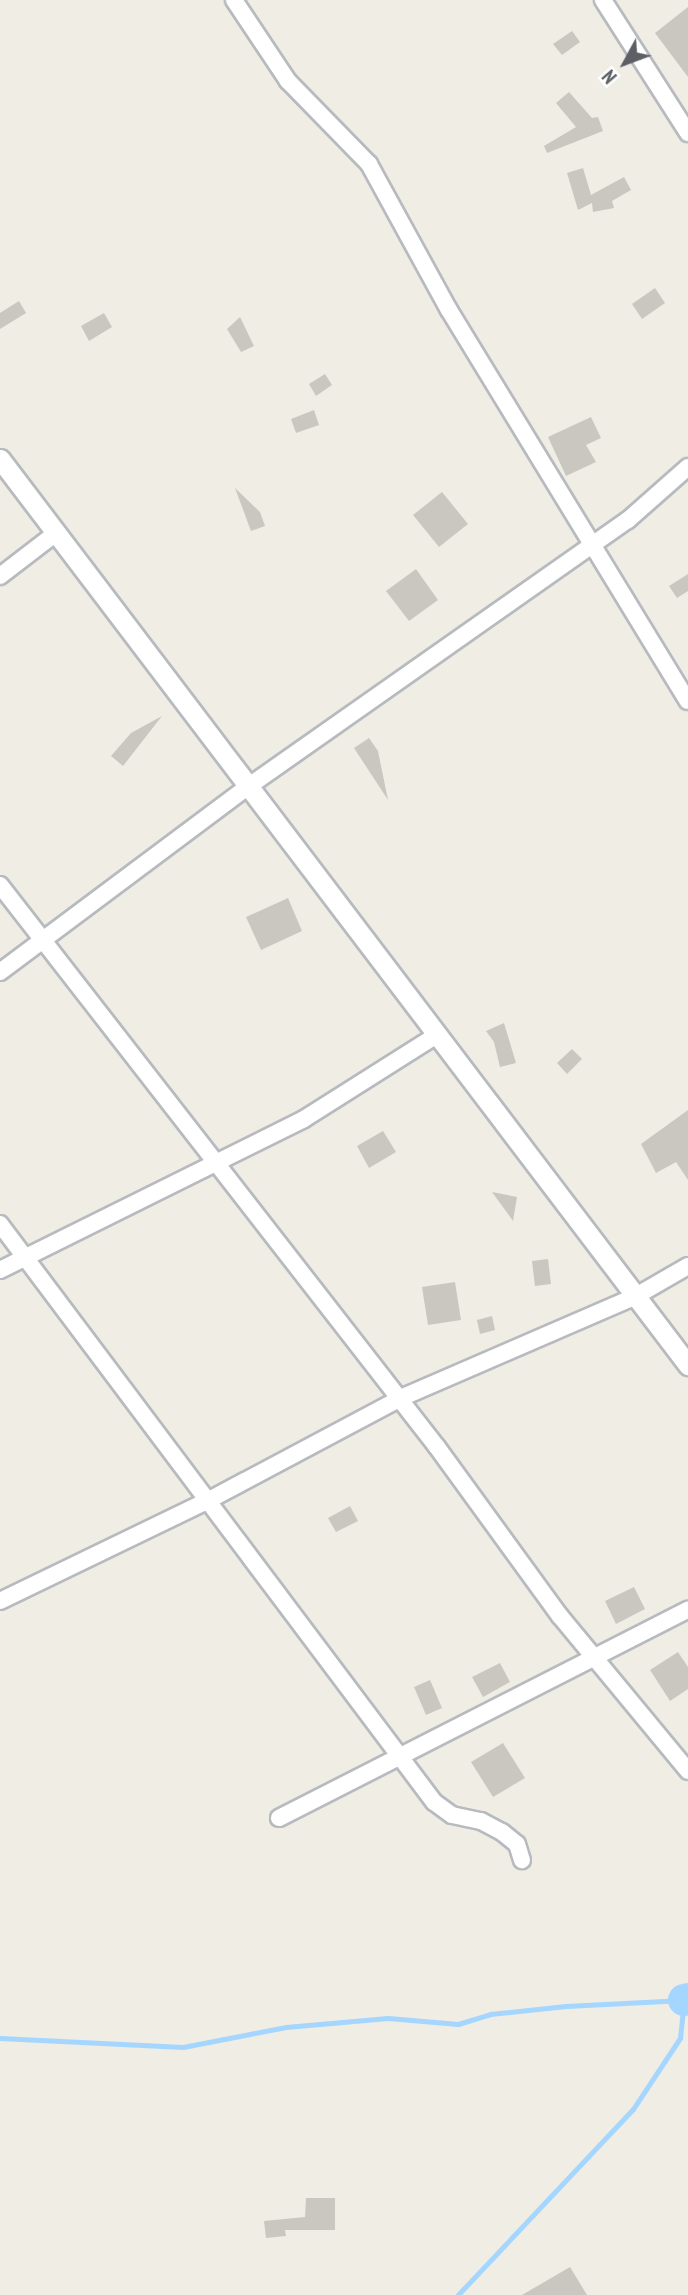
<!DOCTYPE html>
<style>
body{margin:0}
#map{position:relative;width:688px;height:2295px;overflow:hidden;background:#efede4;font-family:"PT Sans Narrow",sans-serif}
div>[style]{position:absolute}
.stream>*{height:5px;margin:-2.5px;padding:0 2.5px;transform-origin:2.5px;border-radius:2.5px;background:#a4d6ff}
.river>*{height:32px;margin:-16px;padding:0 16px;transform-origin:16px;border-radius:16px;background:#a4d6ff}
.building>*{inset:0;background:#cac7c1}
.roads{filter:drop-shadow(2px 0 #b7babe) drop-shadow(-2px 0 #b7babe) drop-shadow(0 2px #b7babe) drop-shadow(0 -2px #b7babe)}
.minor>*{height:16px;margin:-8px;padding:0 8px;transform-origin:8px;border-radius:8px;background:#fff}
.tertiary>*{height:19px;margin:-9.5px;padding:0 9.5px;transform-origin:9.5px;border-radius:9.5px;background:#fff}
span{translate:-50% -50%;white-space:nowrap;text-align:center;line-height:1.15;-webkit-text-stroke:7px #fff;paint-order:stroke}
.north{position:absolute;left:590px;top:28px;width:70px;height:70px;-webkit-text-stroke:5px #fff;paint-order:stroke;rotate:229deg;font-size:19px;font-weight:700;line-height:28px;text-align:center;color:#5c6065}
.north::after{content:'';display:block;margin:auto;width:24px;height:32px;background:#5c6065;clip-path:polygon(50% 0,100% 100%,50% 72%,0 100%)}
</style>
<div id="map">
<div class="stream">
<i style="left:0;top:2038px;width:183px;rotate:2.8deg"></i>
<i style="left:183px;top:2047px;width:105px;rotate:-11deg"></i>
<i style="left:286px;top:2027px;width:102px;rotate:-5deg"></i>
<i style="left:388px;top:2018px;width:70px;rotate:4.9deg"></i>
<i style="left:458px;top:2024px;width:34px;rotate:-17deg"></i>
<i style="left:490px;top:2014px;width:76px;rotate:-6deg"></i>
<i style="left:566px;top:2006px;width:118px;rotate:-2.9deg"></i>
<i style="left:684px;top:2000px;width:38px;rotate:96deg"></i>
<i style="left:680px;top:2038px;width:85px;rotate:123.5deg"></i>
<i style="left:633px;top:2109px;width:255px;rotate:133.3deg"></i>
</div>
<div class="river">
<i style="left:684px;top:2000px;width:4px;rotate:-14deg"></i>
</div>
<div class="building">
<i style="clip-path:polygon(688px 7px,688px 77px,655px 33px)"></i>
<i style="clip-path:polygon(572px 31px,580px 42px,562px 55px,553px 44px)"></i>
<i style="clip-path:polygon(569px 92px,592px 118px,598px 117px,603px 131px,547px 153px,544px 146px,576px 127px,556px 103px)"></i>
<i style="clip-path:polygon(583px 168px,591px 195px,624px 177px,631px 190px,612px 201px,614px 208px,593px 212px,592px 203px,578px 210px,567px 173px)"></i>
<i style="clip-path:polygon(655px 288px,665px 303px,642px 319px,632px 304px)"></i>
<i style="clip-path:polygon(19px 301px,26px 313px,0 329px,0 313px)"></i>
<i style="clip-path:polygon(104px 313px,112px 327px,89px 341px,81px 326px)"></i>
<i style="clip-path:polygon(240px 317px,254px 346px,241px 352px,227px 329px)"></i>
<i style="clip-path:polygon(325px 374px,332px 385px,316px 396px,309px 384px)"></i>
<i style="clip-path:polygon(314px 410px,319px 425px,296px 433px,291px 419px)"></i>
<i style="clip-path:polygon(591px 417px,601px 438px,586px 445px,596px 462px,566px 476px,548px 437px)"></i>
<i style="clip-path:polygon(235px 488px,260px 512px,265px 526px,251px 531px)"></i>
<i style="clip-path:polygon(442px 492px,468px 524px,439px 547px,413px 515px)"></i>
<i style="clip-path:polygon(416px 569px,438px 600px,409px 621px,386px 591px)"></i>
<i style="clip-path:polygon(688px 574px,688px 591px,677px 598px,669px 586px)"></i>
<i style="clip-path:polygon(162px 716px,123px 766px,111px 756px,131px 733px)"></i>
<i style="clip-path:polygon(369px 738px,378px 751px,388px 800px,354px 748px)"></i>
<i style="clip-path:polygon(288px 898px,302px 931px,261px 950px,246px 917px)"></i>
<i style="clip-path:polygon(504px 1023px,516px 1063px,500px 1067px,494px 1042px,486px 1031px)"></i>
<i style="clip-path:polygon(572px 1049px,582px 1059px,567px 1074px,557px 1063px)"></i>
<i style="clip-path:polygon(688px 1110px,688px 1180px,676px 1162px,656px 1173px,641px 1144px)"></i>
<i style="clip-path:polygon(383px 1131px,396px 1152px,369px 1168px,357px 1146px)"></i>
<i style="clip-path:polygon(492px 1192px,517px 1197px,513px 1221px)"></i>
<i style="clip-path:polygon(548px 1259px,551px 1284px,535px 1286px,532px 1261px)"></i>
<i style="clip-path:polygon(455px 1282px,461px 1320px,428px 1325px,422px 1287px)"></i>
<i style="clip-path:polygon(492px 1316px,495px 1330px,480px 1334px,477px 1320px)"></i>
<i style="clip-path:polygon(350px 1506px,358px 1521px,336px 1532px,328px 1518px)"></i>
<i style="clip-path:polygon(634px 1587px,645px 1609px,616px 1624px,605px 1601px)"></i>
<i style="clip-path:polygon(678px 1652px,688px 1667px,688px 1689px,670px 1701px,650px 1670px)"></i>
<i style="clip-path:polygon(500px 1663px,510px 1682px,483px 1697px,472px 1677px)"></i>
<i style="clip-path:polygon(430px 1680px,442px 1708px,426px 1715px,414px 1687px)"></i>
<i style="clip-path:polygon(503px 1743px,525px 1778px,493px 1797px,471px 1762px)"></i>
<i style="clip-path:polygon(306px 2198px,335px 2198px,335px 2230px,285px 2230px,286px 2236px,266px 2238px,264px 2221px,305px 2217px)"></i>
<i style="clip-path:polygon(570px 2267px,587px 2295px,522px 2295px)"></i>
</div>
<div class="roads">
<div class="minor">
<i style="left:234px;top:0;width:97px;rotate:56.3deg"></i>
<i style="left:288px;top:81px;width:116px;rotate:45.7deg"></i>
<i style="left:369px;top:164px;width:166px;rotate:61.3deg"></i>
<i style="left:449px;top:310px;width:458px;rotate:58.6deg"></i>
<i style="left:603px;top:0;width:158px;rotate:57.4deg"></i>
<i style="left:0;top:576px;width:71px;rotate:-37.5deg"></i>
<i style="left:0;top:885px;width:712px;rotate:52.13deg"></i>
<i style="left:437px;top:1447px;width:209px;rotate:54deg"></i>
<i style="left:560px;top:1616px;width:201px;rotate:50.4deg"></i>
<i style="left:0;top:972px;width:311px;rotate:-36.8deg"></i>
<i style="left:249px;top:786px;width:463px;rotate:-35.1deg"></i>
<i style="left:628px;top:520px;width:80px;rotate:-41.5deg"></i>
<i style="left:0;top:1224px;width:723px;rotate:53.1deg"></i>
<i style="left:434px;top:1802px;width:22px;rotate:36deg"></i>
<i style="left:452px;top:1815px;width:30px;rotate:12deg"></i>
<i style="left:481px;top:1821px;width:24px;rotate:28deg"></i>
<i style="left:502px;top:1832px;width:19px;rotate:39deg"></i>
<i style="left:517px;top:1844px;width:17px;rotate:73deg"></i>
<i style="left:0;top:1270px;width:339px;rotate:-26.4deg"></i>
<i style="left:304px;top:1119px;width:157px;rotate:-32.3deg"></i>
<i style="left:0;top:1601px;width:232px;rotate:-25.8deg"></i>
<i style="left:209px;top:1500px;width:220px;rotate:-28deg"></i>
<i style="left:403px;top:1397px;width:254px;rotate:-23.4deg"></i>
<i style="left:636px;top:1296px;width:60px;rotate:-30deg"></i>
<i style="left:279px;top:1818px;width:459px;rotate:-27deg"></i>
</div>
<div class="tertiary">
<i style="left:0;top:459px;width:1138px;rotate:52.79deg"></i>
</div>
</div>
<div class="north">N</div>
</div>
